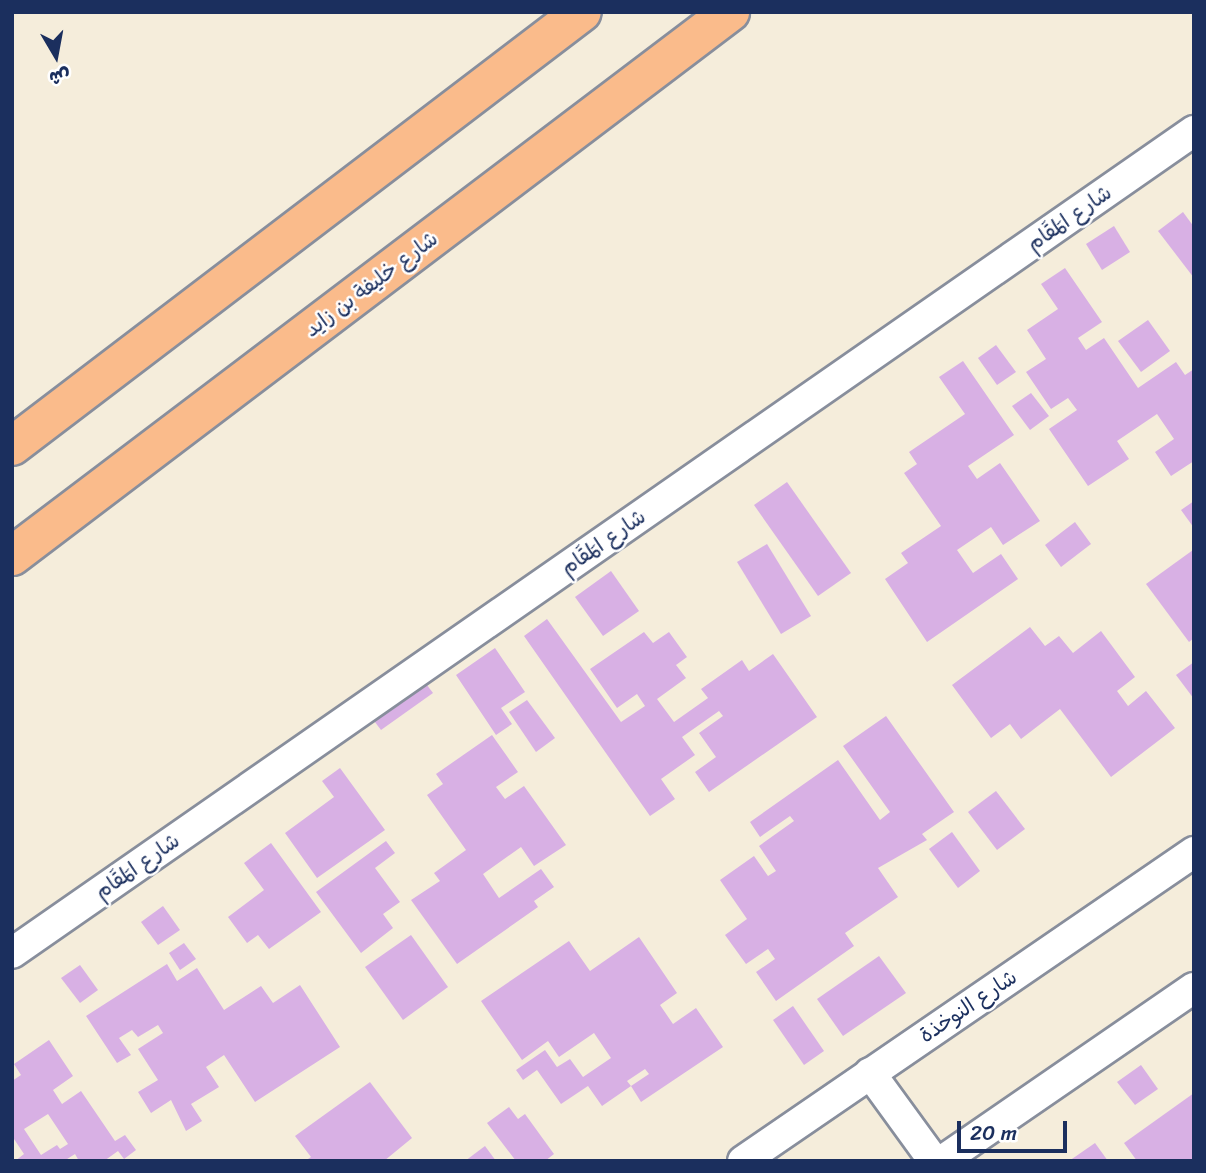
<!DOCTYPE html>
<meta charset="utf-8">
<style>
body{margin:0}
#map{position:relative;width:1206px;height:1173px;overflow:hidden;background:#f5eddb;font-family:Sriracha,"Playpen Sans Arabic",sans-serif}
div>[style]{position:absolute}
.building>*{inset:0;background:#d8b0e4}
.roads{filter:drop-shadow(2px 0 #888e9c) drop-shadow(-2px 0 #888e9c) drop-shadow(0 2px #888e9c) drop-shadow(0 -2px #888e9c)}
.street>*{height:30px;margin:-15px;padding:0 15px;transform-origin:15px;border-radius:15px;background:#fff}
.highway>*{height:38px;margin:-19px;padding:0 19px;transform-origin:19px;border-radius:19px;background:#fabb8b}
span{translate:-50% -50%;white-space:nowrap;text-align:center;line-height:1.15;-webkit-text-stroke:5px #fff;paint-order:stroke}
.street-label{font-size:21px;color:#1b2f5e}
.frame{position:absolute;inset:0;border:14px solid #1b2f5e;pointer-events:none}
.north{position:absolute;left:21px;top:21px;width:70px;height:70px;-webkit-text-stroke:5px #fff;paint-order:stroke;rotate:170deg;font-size:19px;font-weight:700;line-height:28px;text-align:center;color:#1b2f5e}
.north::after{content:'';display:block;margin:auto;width:24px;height:32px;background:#1b2f5e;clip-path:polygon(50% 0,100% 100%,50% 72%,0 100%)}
.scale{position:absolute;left:957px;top:1121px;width:110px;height:32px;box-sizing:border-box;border:4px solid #1b2f5e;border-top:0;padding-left:9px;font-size:21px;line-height:24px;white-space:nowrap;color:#1b2f5e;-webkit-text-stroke:5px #fff;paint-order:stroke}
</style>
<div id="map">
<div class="building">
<i style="clip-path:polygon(1183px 212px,1194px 227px,1194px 278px,1158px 231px)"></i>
<i style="clip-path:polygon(1114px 226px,1130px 252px,1102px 270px,1086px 244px)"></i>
<i style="clip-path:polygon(1065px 268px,1102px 322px,1078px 338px,1086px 350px,1104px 338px,1138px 388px,1176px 362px,1185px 375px,1194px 369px,1194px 461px,1171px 476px,1155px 452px,1174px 439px,1157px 414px,1117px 441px,1129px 459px,1088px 486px,1049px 429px,1077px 410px,1068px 398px,1051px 409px,1026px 372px,1046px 359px,1027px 330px,1058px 309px,1041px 284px)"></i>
<i style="clip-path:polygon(1148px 320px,1170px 351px,1141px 372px,1118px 341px)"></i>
<i style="clip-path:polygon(996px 345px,1016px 372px,997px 385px,978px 358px)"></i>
<i style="clip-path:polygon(963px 361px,1014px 435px,968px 466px,977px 479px,1000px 463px,1040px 521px,1003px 545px,991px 527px,957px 550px,973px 573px,1001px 554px,1018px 579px,927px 642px,885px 579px,908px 563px,901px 553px,941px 526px,904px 473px,917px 464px,909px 452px,965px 414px,939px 377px)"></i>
<i style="clip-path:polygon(1031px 393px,1049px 416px,1030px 430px,1012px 406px)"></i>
<i style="clip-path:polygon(787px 482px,851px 573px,818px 596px,754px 505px)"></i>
<i style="clip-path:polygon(1194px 501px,1194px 528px,1181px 510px)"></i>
<i style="clip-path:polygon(1075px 522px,1091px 544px,1061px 567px,1045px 545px)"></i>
<i style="clip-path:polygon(767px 544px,811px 616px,781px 634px,737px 562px)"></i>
<i style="clip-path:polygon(1193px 550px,1194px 638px,1189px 642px,1146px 584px)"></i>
<i style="clip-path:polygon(611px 571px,639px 611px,603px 636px,575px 597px)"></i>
<i style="clip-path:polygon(547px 619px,621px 722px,645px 706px,637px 694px,617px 708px,590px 669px,644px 632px,653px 643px,669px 632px,687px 657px,676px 665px,686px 678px,657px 699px,674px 722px,708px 698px,701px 689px,742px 660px,749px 671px,773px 654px,817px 717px,709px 792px,695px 772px,716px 757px,699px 733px,723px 716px,719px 711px,682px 737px,695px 755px,661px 779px,675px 799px,650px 816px,524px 636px)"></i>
<i style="clip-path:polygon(1030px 627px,1045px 646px,1059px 636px,1073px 653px,1101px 631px,1135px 677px,1117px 691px,1128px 706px,1146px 691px,1175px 728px,1111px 777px,1060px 709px,1021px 739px,1010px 724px,991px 738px,952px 685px)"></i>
<i style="clip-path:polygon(495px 648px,525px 692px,501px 708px,512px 724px,496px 735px,456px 675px)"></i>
<i style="clip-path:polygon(1194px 662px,1194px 699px,1176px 675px)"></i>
<i style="clip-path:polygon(417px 672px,433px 693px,381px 730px,365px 709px)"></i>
<i style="clip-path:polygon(527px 700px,555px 738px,536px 752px,509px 712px)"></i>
<i style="clip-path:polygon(886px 716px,954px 812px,922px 834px,927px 840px,878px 868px,898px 897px,845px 933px,854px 946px,776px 1001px,756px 972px,775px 959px,768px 949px,746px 964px,725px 935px,747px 919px,720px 880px,754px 856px,768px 876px,776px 871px,759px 846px,794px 821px,790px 816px,760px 837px,750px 822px,838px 760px,880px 820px,890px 812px,843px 746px)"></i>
<i style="clip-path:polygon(492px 735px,518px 772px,496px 787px,505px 799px,524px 786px,566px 845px,534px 866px,521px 847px,483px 874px,499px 898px,541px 869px,554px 887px,534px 901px,538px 907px,457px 964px,411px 900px,440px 881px,434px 873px,466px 850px,427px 795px,443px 784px,436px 774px)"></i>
<i style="clip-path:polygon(340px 768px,385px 830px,317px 878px,285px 833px,334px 797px,322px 781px)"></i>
<i style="clip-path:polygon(996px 791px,1025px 829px,997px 850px,968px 812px)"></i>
<i style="clip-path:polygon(952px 832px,980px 871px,958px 888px,929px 849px)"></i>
<i style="clip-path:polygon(386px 841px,395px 853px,375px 868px,400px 902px,383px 914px,393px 928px,361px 953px,316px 892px)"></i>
<i style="clip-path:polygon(271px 843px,321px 912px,269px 949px,258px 935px,247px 943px,228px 917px,264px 890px,244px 863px)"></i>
<i style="clip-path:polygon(163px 906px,180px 930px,158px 945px,141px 922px)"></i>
<i style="clip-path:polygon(411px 935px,448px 987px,403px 1020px,365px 967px)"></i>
<i style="clip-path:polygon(evenodd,639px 937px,677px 993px,660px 1005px,673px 1024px,696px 1008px,723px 1047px,641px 1102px,631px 1086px,602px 1106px,588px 1086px,561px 1104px,537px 1070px,523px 1080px,516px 1070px,545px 1050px,557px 1067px,570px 1059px,583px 1077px,611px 1058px,594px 1033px,559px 1057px,548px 1041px,522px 1060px,481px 1001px,569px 941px,590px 971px,639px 937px,645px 1069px,649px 1074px,631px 1086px,627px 1081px,645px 1069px)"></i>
<i style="clip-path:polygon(184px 943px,196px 959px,180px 970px,169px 953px)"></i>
<i style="clip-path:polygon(879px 956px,906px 993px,843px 1036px,817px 999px)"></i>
<i style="clip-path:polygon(167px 964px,177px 981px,197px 968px,224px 1010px,261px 986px,273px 1003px,300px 985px,340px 1047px,255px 1102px,224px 1055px,206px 1067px,219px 1087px,191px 1104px,202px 1121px,186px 1131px,171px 1100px,151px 1113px,138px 1092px,158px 1080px,138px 1049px,163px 1033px,158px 1025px,138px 1037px,132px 1030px,119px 1038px,131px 1055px,117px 1063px,86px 1016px)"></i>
<i style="clip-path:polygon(80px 965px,98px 990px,80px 1003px,61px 978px)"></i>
<i style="clip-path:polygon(793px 1006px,824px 1051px,804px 1065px,773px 1020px)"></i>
<i style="clip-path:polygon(evenodd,49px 1040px,73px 1076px,53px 1090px,62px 1104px,81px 1091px,115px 1141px,125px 1135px,136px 1150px,124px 1159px,118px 1151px,104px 1161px,79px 1161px,75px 1154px,64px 1161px,15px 1161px,24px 1154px,12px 1136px,12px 1081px,21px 1075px,14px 1064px,49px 1040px,48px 1114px,68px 1144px,60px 1149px,57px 1145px,41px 1155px,24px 1129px,48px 1114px)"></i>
<i style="clip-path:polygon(1141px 1065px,1158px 1089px,1135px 1105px,1117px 1082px)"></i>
<i style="clip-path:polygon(370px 1082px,412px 1138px,384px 1161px,305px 1161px,311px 1157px,295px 1136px)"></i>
<i style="clip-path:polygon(1194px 1093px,1194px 1161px,1137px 1161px,1124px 1143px)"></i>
<i style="clip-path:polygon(509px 1107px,518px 1119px,525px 1114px,554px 1154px,545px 1161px,516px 1161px,487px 1123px)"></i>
<i style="clip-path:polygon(1095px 1143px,1108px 1161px,1069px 1161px)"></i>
<i style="clip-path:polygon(485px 1146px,496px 1161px,465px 1161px)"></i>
</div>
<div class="roads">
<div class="street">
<i style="left:12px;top:953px;width:1440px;rotate:-34.82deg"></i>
<i style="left:870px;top:1073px;width:109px;rotate:54deg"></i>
<i style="left:743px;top:1161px;width:547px;rotate:-34.42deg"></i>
<i style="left:942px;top:1161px;width:306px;rotate:-34.5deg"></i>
</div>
<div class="highway">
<i style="left:12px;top:446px;width:716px;rotate:-37.29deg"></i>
<i style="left:12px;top:556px;width:901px;rotate:-37.15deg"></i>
</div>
</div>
<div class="street-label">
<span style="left:1069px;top:218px;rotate:-35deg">شارع المَقَام</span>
<span style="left:371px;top:284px;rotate:-37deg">شارع خليفة بن زايد</span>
<span style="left:603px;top:542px;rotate:-35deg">شارع المَقَام</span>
<span style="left:137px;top:866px;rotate:-35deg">شارع المَقَام</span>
<span style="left:968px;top:1006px;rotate:-34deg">شارع النوخذة</span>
</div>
<div class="frame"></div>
<div class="north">ش</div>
<div class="scale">20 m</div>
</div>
